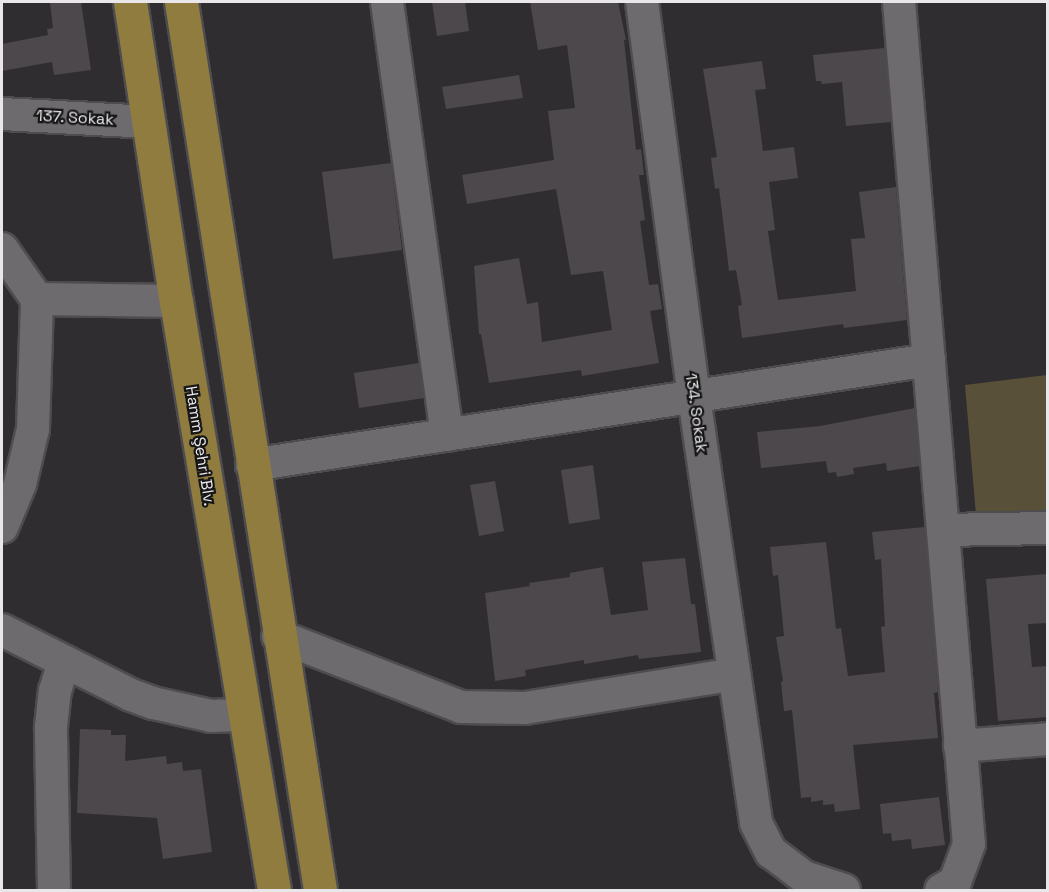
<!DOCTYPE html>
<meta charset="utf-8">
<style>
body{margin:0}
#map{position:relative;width:1049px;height:892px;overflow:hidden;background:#302d30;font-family:"Space Grotesk",sans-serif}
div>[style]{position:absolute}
.green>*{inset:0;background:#585039}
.building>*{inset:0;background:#4c484c}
.roads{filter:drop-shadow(2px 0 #4e4c4f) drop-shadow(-2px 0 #4e4c4f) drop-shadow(0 2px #4e4c4f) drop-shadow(0 -2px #4e4c4f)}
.minor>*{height:32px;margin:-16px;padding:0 16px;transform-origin:16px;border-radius:16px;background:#6e6b6f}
.major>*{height:33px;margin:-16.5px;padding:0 16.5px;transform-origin:16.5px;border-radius:16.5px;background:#8f7c3e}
span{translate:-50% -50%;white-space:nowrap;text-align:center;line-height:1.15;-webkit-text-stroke:4.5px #171617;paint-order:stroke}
.street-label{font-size:16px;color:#e9e7ea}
.frame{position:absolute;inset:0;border:3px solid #e9e7ea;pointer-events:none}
</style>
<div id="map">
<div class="green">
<i style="clip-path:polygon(1047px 375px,1047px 513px,976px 515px,965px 385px)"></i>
</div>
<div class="building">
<i style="clip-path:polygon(81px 2px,91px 70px,54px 75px,52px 62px,2px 71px,2px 44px,48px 35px,47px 29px,53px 28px,50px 3px)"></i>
<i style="clip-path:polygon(432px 2px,465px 2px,469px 31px,437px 36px)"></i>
<i style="clip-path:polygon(530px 2px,618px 2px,626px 40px,624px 40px,636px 150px,641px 149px,644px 175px,639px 175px,645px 220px,640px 221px,649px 285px,658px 284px,662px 309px,650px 311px,659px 363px,582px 376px,581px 370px,489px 383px,481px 334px,479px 334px,474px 266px,519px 258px,527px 304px,538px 302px,542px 342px,612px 330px,603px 271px,571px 275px,556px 189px,467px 204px,462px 175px,554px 160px,548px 111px,575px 108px,567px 45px,538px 50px)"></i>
<i style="clip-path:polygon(885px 48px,891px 122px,846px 126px,842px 82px,822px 84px,821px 81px,816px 81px,813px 55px)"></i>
<i style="clip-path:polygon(762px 61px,766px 89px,755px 90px,763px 151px,794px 147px,798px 178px,769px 182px,775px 230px,768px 231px,778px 300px,856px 291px,851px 239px,865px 238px,859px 192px,896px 187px,907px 320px,844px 328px,843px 324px,742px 338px,738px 306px,742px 305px,736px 270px,729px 271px,719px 188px,715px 189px,711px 158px,717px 157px,703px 69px)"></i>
<i style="clip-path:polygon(519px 75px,523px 98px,446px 109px,442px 87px)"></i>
<i style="clip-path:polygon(391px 163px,402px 250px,333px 259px,322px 172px)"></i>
<i style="clip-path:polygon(419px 363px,424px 398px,359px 408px,354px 373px)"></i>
<i style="clip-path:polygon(915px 408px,920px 466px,887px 471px,886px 463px,853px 468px,854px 474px,837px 477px,836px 472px,828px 473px,826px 461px,761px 468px,757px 432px,820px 426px)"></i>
<i style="clip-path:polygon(593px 465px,600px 519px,569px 524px,561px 470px)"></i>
<i style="clip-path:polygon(495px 481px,504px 531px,479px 536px,470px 485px)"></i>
<i style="clip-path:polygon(925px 527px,938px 692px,934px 693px,938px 738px,853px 745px,860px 809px,835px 812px,834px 804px,823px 805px,823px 800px,811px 802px,811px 797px,801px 798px,792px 710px,784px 711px,781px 682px,783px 681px,776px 637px,784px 636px,778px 575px,773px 576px,770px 547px,826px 542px,836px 629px,841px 628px,848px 676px,885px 672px,881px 627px,885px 626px,881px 559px,875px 560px,872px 532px)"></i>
<i style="clip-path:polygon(685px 558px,691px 604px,695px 604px,701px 652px,639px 659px,638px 655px,584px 664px,584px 660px,525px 670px,526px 676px,495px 681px,485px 593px,530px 586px,529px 583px,570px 577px,570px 573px,603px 567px,611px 615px,648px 610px,642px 562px)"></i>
<i style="clip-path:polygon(1047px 574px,1047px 623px,1028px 624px,1032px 667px,1047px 666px,1047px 717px,998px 721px,986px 579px)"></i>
<i style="clip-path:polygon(80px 729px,111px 730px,111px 735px,126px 735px,125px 761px,166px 756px,167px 764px,182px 762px,183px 771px,201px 769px,212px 852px,163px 859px,157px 818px,77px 813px)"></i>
<i style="clip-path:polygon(939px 797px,945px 845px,912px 849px,911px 839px,892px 841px,891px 833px,883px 834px,880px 804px)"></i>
</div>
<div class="roads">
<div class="minor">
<i style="left:387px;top:2px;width:437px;rotate:82.1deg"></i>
<i style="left:642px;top:2px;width:398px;rotate:82.5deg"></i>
<i style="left:694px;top:397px;width:430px;rotate:81.7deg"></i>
<i style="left:756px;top:823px;width:33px;rotate:63deg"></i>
<i style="left:771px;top:852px;width:41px;rotate:37.1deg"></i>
<i style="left:804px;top:877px;width:42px;rotate:18deg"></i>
<i style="left:899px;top:2px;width:845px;rotate:85.25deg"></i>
<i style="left:969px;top:844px;width:40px;rotate:110.2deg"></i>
<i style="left:955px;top:882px;width:16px;rotate:150deg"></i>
<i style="left:2px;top:114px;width:147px;rotate:3.1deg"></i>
<i style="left:2px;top:249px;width:61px;rotate:55deg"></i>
<i style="left:37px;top:299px;width:139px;rotate:0.8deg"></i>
<i style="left:252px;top:465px;width:685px;rotate:-8.82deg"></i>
<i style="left:2px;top:527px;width:47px;rotate:-67.3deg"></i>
<i style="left:20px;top:484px;width:57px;rotate:-76.7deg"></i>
<i style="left:33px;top:429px;width:130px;rotate:-88.2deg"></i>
<i style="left:943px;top:530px;width:105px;rotate:-1.1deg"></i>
<i style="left:2px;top:630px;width:144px;rotate:26.7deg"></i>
<i style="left:131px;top:695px;width:23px;rotate:20deg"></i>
<i style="left:153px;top:703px;width:59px;rotate:12.6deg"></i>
<i style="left:211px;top:716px;width:34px;rotate:-2deg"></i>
<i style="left:278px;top:636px;width:196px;rotate:21.2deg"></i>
<i style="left:461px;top:707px;width:64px;rotate:0.9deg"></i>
<i style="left:525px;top:708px;width:212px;rotate:-9.2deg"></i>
<i style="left:960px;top:746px;width:88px;rotate:-4.5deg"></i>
<i style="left:54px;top:890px;width:163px;rotate:-91.1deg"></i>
<i style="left:51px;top:727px;width:36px;rotate:-84deg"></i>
<i style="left:55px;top:691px;width:31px;rotate:-73deg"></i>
</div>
<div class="major">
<i style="left:130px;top:2px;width:303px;rotate:81.3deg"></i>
<i style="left:176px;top:301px;width:597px;rotate:80.55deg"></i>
<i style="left:181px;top:2px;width:899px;rotate:81.1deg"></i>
</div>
</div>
<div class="street-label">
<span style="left:75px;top:118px;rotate:3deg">137. Sokak</span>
<span style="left:696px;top:413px;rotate:82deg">134. Sokak</span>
<span style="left:200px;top:446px;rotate:81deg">Hamm Şehri Blv.</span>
</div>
<div class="frame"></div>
</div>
